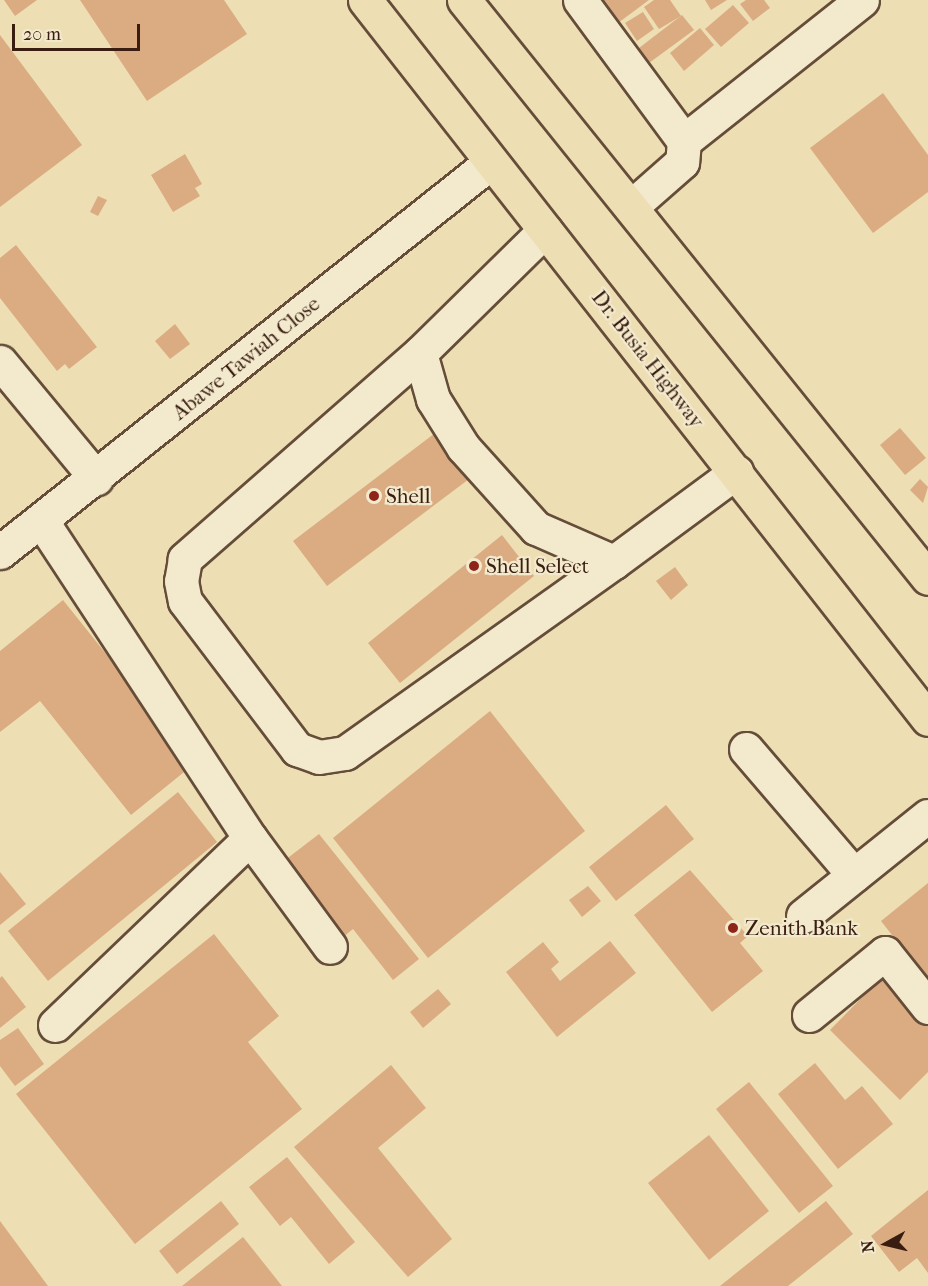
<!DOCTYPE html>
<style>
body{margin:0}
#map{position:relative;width:928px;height:1286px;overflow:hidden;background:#eddeb4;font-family:"IM FELL French Canon",serif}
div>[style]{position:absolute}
.building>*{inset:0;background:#dbac82}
.roads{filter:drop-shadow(2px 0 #654d39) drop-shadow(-2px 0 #654d39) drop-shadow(0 2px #654d39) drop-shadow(0 -2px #654d39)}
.minor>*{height:33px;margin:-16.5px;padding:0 16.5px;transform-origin:16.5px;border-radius:16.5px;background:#f3eace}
.highway>*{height:33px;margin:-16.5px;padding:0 16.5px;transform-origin:16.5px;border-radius:16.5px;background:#eddeb4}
.dots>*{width:16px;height:16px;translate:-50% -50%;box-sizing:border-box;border:3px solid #f3eace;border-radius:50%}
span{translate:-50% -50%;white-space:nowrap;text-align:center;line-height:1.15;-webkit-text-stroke:4.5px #f3eace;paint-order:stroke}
.street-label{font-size:21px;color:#381d10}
.poi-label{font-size:21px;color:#381d10}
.left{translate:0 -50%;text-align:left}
.north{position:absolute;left:856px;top:1214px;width:60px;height:60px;-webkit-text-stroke:4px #f3eace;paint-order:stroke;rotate:262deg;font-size:16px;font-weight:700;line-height:24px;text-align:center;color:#381d10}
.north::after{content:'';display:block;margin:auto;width:21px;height:27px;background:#381d10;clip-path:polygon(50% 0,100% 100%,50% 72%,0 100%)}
.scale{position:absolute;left:12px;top:24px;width:128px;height:27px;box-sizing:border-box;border:3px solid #381d10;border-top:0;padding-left:8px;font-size:18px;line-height:21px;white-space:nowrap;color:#381d10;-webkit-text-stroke:4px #f3eace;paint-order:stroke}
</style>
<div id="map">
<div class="building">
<i style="clip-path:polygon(4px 0,37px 0,15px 16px)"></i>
<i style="clip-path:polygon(80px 0,224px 0,247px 34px,147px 101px)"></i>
<i style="clip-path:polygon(602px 0,649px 0,618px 23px)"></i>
<i style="clip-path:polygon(654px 0,670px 0,681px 16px,659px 29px,644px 7px)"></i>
<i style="clip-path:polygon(705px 0,727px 0,711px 10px)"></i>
<i style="clip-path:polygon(746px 0,764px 0,770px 8px,753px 21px,740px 4px)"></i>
<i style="clip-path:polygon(733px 5px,749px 23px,721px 47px,705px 29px)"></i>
<i style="clip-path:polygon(643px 12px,654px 29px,637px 41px,625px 23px)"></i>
<i style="clip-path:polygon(682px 15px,694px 30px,649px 63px,639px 48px)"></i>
<i style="clip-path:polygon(700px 28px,714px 45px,684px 71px,670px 53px)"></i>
<i style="clip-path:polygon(0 35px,82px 145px,0 207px)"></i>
<i style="clip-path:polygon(883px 93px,928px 155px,928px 192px,873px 233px,810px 148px)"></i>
<i style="clip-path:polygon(185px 154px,202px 184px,195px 188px,200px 196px,173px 212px,151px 175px)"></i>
<i style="clip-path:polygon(98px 196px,107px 200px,98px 216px,90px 212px)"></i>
<i style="clip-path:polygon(16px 245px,97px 347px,69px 369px,65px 364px,57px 371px,0 298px,0 258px)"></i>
<i style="clip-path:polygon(175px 324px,190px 344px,170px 359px,155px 341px)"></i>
<i style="clip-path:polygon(443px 427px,477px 473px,327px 586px,293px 541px)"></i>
<i style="clip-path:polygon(900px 428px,926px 458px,905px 475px,880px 445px)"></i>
<i style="clip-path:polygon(920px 479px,928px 487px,923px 503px,910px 490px)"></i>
<i style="clip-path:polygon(502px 535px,534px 576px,400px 683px,368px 643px)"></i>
<i style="clip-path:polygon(675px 567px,688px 585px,671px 600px,656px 581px)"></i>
<i style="clip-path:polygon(63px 600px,194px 764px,131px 815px,40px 701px,0 732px,0 651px)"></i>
<i style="clip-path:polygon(490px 711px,585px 831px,428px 958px,333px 838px)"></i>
<i style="clip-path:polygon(178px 792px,217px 842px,48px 981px,8px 931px)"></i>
<i style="clip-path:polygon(666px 805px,694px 839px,616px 901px,589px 867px)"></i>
<i style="clip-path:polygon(319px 834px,419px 959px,393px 980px,353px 929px,337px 942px,276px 867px)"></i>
<i style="clip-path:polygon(690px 870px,748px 936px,740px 943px,763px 971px,712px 1012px,634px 915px)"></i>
<i style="clip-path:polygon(0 872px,26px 904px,0 925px)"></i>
<i style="clip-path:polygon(928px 883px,928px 981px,881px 921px)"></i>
<i style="clip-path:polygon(588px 886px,601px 901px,582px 917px,569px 900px)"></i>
<i style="clip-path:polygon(214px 934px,279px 1016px,248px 1042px,302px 1109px,135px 1244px,16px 1094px)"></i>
<i style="clip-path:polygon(610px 941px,636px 973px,557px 1037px,506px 972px,543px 942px,559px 962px,551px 969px,560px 981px)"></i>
<i style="clip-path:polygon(2px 976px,26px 1007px,0 1028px,0 978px)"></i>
<i style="clip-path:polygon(883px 976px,928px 1021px,928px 1072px,900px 1100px,830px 1030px)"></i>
<i style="clip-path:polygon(438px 989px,451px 1004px,423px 1028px,410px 1012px)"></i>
<i style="clip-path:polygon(18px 1028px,44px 1064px,15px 1086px,0 1066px,0 1040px)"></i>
<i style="clip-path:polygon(815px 1063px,845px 1100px,862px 1086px,893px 1124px,838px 1169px,778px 1094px)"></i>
<i style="clip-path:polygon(391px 1065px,426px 1108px,378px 1148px,452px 1239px,408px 1277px,294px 1147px)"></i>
<i style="clip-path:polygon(749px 1082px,833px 1186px,799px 1213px,716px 1109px)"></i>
<i style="clip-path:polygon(709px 1135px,769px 1211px,709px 1260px,648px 1183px)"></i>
<i style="clip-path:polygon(287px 1157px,355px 1242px,329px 1264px,291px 1217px,280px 1226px,249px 1187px)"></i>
<i style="clip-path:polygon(928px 1190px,928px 1273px,917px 1258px,899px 1272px,871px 1236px)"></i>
<i style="clip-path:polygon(221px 1201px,239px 1224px,177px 1274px,159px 1251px)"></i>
<i style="clip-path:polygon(826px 1201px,853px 1234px,788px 1286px,720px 1286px)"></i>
<i style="clip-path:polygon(0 1221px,48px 1286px,0 1286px)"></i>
<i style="clip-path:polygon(243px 1237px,282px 1286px,182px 1286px)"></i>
</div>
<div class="roads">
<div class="minor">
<i style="left:580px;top:0;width:175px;rotate:53.6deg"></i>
<i style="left:684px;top:141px;width:21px;rotate:95deg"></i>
<i style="left:682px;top:162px;width:68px;rotate:138.6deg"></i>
<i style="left:684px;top:141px;width:227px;rotate:-38.4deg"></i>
<i style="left:545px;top:230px;width:175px;rotate:135.5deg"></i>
<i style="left:420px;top:353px;width:48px;rotate:74.2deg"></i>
<i style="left:433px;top:399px;width:57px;rotate:58deg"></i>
<i style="left:463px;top:447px;width:109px;rotate:48deg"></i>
<i style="left:536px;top:528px;width:85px;rotate:23.6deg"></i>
<i style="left:614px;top:562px;width:152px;rotate:-36.4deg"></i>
<i style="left:420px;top:353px;width:313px;rotate:138.8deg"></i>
<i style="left:185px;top:559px;width:22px;rotate:100deg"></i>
<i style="left:181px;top:581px;width:20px;rotate:79deg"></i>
<i style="left:185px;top:601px;width:186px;rotate:52.9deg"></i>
<i style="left:297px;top:749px;width:23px;rotate:20deg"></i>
<i style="left:319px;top:757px;width:26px;rotate:-9deg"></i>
<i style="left:345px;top:753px;width:330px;rotate:-35.4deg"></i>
<i style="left:0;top:362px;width:151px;rotate:50.4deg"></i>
<i style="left:41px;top:520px;width:381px;rotate:56.7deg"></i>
<i style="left:250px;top:838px;width:135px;rotate:53.7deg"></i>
<i style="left:0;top:552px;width:627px;rotate:-38.46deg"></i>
<i style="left:746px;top:749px;width:166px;rotate:49.4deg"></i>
<i style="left:803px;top:916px;width:160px;rotate:-38.7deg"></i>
<i style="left:809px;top:1015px;width:98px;rotate:-39.2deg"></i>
<i style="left:885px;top:953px;width:69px;rotate:51.5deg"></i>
<i style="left:55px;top:1025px;width:270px;rotate:-43.8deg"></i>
</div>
<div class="highway">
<i style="left:365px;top:0;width:913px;rotate:51.94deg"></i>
<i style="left:464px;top:0;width:741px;rotate:51.24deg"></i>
</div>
</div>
<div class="dots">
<i style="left:374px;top:496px;background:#8f2418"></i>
<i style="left:474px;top:566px;background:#8f2418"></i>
<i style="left:733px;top:928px;background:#8f2418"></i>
</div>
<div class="street-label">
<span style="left:246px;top:358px;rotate:-39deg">Abawe Tawiah Close</span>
<span style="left:648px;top:359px;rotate:52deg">Dr. Busia Highway</span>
</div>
<div class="poi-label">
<span class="left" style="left:386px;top:496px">Shell</span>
<span class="left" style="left:486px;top:566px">Shell Select</span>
<span class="left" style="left:745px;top:928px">Zenith Bank</span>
</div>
<div class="north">N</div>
<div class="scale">20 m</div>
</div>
